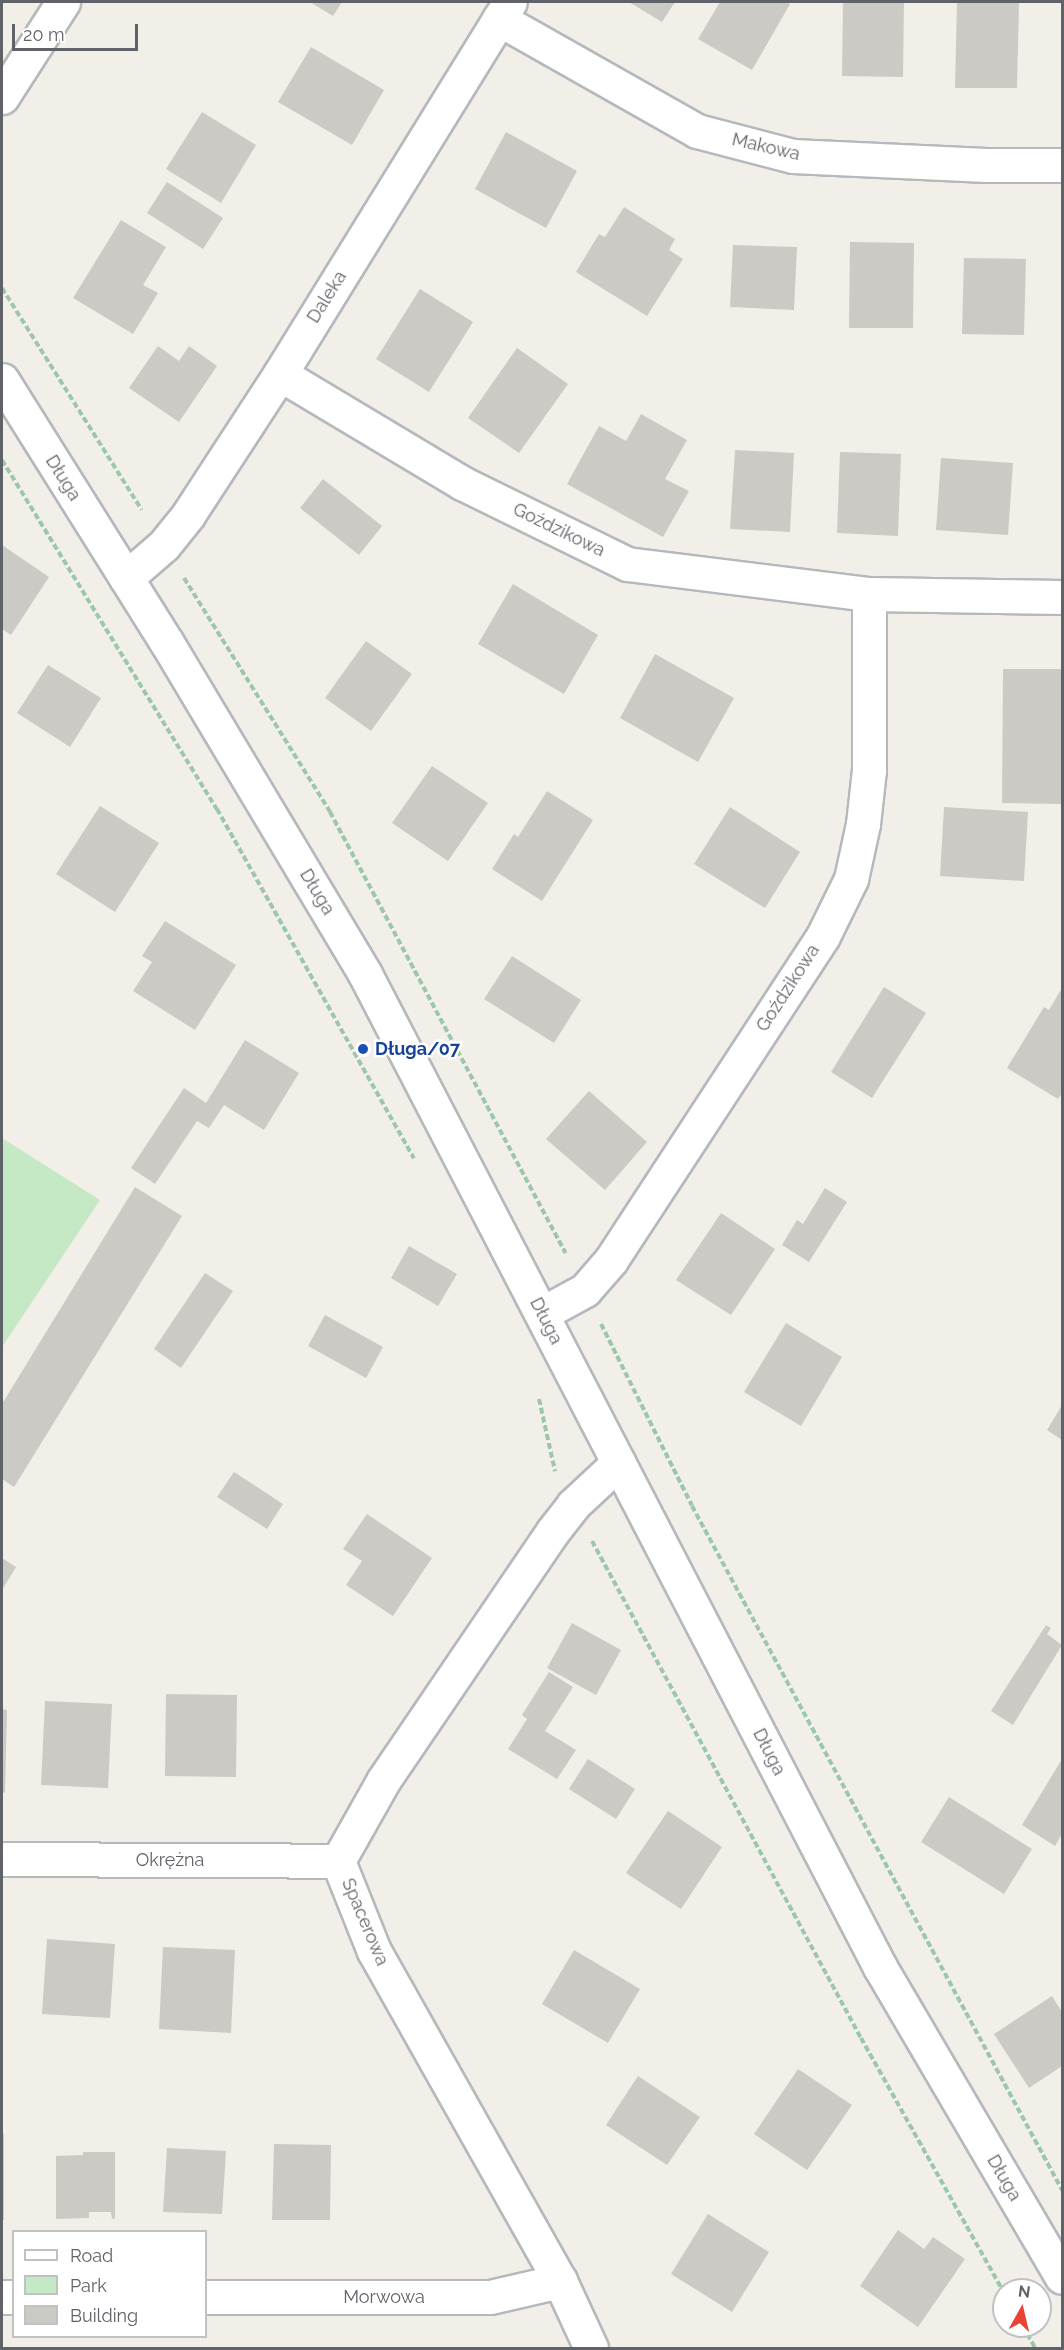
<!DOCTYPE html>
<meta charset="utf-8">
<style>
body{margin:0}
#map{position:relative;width:1064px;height:2350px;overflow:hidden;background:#f1efe8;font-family:Raleway,sans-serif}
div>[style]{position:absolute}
.green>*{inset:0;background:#c5e8c5}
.building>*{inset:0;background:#cccac5}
.path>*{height:4px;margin-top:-2px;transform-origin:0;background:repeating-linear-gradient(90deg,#9cc7a9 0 6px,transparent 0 9px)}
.roads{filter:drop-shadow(2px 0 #b5b8bc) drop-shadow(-2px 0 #b5b8bc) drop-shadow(0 2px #b5b8bc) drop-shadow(0 -2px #b5b8bc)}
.minor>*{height:33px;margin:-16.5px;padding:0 16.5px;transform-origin:16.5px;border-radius:16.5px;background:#fff}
.dots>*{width:16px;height:16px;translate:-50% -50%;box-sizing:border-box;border:3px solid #fff;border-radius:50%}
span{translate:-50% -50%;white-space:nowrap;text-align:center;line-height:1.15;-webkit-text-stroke:5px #fff;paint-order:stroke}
.street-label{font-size:18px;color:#5f6368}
.transit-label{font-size:18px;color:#164399;font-weight:700}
.left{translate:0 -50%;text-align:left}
.frame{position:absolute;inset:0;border:3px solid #5f6368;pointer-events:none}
.legend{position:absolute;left:12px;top:2230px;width:195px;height:108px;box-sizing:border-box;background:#fff;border:2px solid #bfc1c3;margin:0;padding:8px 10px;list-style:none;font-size:18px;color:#5f6368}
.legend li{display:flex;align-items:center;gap:12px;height:30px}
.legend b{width:30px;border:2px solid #bfc1c3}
.north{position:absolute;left:992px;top:2278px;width:60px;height:60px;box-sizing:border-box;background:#fff;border:2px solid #bfc1c3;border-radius:50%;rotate:8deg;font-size:16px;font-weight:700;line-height:24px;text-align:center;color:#5f6368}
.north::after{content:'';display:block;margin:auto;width:21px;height:27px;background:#ea4335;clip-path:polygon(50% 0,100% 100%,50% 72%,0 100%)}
.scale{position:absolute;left:12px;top:24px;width:126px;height:27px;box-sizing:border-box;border:3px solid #5f6368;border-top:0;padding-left:8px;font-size:18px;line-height:21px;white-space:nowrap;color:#5f6368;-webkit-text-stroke:4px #fff;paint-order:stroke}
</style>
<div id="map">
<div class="green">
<i style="clip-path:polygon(2px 1138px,100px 1200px,2px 1347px)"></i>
</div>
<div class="building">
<i style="clip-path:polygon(310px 2px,342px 2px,333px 16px)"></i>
<i style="clip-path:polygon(629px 2px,675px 2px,662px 22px)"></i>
<i style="clip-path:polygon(720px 2px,785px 2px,790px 4px,752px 70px,698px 39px)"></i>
<i style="clip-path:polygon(843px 2px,904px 2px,903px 77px,842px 76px)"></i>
<i style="clip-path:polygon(957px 2px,1019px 2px,1017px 88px,955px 88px)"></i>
<i style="clip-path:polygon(311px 47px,384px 90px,352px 145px,278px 102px)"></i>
<i style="clip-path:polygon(202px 112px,256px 145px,221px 203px,166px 169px)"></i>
<i style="clip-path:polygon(506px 132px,577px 171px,546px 228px,475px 189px)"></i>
<i style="clip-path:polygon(167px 182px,223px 218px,203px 249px,147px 213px)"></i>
<i style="clip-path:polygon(624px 207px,675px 239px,669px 250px,683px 259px,647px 316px,576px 272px,599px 234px,605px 237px)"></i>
<i style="clip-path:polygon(121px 220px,166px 247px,143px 285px,158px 293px,133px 334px,73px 298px)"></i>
<i style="clip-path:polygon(850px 242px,914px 243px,913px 328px,849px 328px)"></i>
<i style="clip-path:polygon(733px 245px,797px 247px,794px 310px,730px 307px)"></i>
<i style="clip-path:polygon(964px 258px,1026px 259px,1024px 335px,962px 334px)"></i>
<i style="clip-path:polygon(420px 289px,473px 322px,429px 392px,376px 359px)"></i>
<i style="clip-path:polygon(158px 346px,179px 361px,189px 346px,217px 366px,179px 422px,129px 388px)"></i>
<i style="clip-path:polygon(517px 348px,568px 384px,519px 453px,468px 418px)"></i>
<i style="clip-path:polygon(641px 414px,687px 440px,665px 479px,689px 491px,663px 537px,567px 484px,599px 426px,626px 441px)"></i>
<i style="clip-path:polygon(735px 450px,794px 453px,790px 532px,730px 529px)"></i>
<i style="clip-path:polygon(840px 452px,901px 454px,898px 536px,837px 533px)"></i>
<i style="clip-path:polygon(941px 458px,1013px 463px,1008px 535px,936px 530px)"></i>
<i style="clip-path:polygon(323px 479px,382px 526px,359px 555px,300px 508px)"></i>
<i style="clip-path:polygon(2px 545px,49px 577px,11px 635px,2px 629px)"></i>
<i style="clip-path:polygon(513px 584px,598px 635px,564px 694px,478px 644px)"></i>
<i style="clip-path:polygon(366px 641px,412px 674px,371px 731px,325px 698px)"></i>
<i style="clip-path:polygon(655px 654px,734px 698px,698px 762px,620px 718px)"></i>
<i style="clip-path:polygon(48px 665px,101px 698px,70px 747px,17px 713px)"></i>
<i style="clip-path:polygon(1003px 669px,1062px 669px,1062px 804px,1002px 803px)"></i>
<i style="clip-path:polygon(432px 766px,488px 803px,448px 861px,392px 823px)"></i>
<i style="clip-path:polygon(547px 791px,593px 820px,542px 901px,492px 869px,514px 834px,518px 837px)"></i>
<i style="clip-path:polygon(100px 806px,159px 843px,115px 912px,56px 874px)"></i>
<i style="clip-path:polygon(730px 807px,800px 852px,765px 908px,694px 864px)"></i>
<i style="clip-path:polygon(944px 807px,1028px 812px,1024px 881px,940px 876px)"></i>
<i style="clip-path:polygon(165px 921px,236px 965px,195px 1030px,133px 991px,152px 962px,142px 956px)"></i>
<i style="clip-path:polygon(512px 956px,581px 1000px,554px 1043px,484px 999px)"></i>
<i style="clip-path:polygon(884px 987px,926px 1013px,872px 1098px,831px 1072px)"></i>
<i style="clip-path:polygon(1062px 988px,1062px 1093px,1058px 1099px,1007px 1068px,1044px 1007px,1049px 1010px)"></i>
<i style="clip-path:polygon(245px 1040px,299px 1073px,264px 1130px,224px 1105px,209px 1128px,197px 1121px,155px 1184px,131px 1168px,184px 1088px,206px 1103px)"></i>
<i style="clip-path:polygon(589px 1091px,647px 1142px,605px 1190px,546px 1139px)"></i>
<i style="clip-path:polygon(135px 1187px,182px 1216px,14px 1487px,2px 1479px,2px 1404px)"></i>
<i style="clip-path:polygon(825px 1188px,847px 1202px,809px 1262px,782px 1245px,797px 1220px,803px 1224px)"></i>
<i style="clip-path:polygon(721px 1213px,775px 1249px,731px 1315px,676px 1280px)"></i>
<i style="clip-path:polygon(409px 1246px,457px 1274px,438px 1306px,391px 1278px)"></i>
<i style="clip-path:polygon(205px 1273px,233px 1291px,181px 1368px,154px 1349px)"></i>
<i style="clip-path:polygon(325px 1315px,383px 1347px,366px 1378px,308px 1346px)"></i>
<i style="clip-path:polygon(786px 1323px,842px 1357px,801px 1426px,744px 1392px)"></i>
<i style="clip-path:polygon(1062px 1405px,1062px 1440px,1047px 1430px)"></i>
<i style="clip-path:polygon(234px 1472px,283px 1504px,267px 1529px,217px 1497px)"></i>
<i style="clip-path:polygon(367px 1514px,432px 1558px,393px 1616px,346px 1585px,362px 1561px,343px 1549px)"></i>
<i style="clip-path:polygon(2px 1558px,16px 1567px,2px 1590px)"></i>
<i style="clip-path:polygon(572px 1623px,621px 1650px,596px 1695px,547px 1668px)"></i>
<i style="clip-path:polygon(1046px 1625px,1051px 1628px,1047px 1634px,1062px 1645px,1013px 1725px,991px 1711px)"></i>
<i style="clip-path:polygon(549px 1672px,573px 1687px,545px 1731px,576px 1750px,557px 1779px,508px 1749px,527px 1719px,522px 1715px)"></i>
<i style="clip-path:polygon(166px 1694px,237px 1695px,236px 1777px,165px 1776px)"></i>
<i style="clip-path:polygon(45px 1701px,112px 1704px,108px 1788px,41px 1785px)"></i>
<i style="clip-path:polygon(2px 1709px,7px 1710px,5px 1793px,2px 1792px)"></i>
<i style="clip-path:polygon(588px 1759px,635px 1789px,616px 1819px,569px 1789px)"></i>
<i style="clip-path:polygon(1062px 1759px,1062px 1834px,1055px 1846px,1022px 1825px)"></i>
<i style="clip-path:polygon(949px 1797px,1032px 1849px,1004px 1894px,921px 1842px)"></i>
<i style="clip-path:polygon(668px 1811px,722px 1847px,681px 1909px,626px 1873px)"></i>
<i style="clip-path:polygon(47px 1939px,115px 1944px,110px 2018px,42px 2014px)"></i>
<i style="clip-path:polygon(163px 1947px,235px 1950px,231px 2033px,159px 2029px)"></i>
<i style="clip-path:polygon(574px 1950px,640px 1989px,608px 2043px,542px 2004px)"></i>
<i style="clip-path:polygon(1052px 1996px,1062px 2012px,1062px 2066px,1029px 2088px,994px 2034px)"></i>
<i style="clip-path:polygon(798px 2069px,852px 2105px,807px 2170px,754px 2134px)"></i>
<i style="clip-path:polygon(638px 2076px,700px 2117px,667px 2165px,606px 2125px)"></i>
<i style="clip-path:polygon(2px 2134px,4px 2134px,4px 2220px,2px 2220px)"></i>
<i style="clip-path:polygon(274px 2144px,331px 2145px,330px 2220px,272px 2220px)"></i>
<i style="clip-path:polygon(167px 2148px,226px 2151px,222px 2214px,163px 2212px)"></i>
<i style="clip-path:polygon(83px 2152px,115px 2152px,115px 2218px,112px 2219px,111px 2212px,89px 2212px,89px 2218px,56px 2219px,56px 2156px,83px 2155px)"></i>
<i style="clip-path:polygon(708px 2214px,769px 2252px,732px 2312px,671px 2274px)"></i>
<i style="clip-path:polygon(898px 2230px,924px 2249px,933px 2237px,965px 2259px,918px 2327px,860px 2286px)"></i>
</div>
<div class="path">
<i style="left:2px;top:288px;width:262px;rotate:57.8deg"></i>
<i style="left:2px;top:460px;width:410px;rotate:58.4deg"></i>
<i style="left:217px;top:809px;width:401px;rotate:60.6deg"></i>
<i style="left:184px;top:578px;width:276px;rotate:58deg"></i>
<i style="left:330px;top:812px;width:500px;rotate:61.9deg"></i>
<i style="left:601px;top:1324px;width:203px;rotate:63.4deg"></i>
<i style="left:692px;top:1506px;width:778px;rotate:61.59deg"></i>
<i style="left:539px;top:1399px;width:74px;rotate:77.5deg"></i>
<i style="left:592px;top:1541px;width:565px;rotate:61.58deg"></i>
<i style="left:861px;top:2038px;width:292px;rotate:60.7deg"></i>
<i style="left:1023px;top:2326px;width:25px;rotate:61deg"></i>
</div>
<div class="roads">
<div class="minor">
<i style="left:499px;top:19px;width:227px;rotate:29.5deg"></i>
<i style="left:697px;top:131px;width:99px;rotate:14.6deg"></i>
<i style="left:793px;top:156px;width:193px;rotate:2.7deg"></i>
<i style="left:986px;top:165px;width:76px"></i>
<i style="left:2px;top:97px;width:113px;rotate:-57.3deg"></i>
<i style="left:280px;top:374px;width:212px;rotate:30.9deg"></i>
<i style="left:462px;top:483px;width:184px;rotate:26.1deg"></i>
<i style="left:627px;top:564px;width:244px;rotate:7.1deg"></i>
<i style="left:869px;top:594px;width:193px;rotate:0.9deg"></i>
<i style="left:2px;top:380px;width:310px;rotate:57.9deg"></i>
<i style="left:167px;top:643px;width:386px;rotate:59.1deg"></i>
<i style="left:365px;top:974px;width:1119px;rotate:62.59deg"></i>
<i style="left:880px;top:1967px;width:359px;rotate:59.6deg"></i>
<i style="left:126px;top:578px;width:50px;rotate:-41deg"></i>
<i style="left:164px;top:545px;width:38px;rotate:-51deg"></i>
<i style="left:188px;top:515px;width:168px;rotate:-56.9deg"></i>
<i style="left:280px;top:374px;width:437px;rotate:-58.3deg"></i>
<i style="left:543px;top:1313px;width:48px;rotate:-28.7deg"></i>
<i style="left:585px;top:1290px;width:40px;rotate:-49deg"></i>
<i style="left:611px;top:1260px;width:387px;rotate:-56.8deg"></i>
<i style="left:823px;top:936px;width:64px;rotate:-63.8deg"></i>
<i style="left:851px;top:879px;width:56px;rotate:-77.7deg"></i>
<i style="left:863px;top:824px;width:54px;rotate:-83.7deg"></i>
<i style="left:869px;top:770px;width:176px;rotate:-90deg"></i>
<i style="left:2px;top:1859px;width:336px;rotate:0.3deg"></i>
<i style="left:2px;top:2297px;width:12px"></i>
<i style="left:206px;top:2297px;width:284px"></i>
<i style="left:490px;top:2297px;width:72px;rotate:-12.9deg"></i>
<i style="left:591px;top:2348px;width:74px;rotate:-114.8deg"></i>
<i style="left:560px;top:2281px;width:379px;rotate:-119.4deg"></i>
<i style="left:374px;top:1951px;width:97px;rotate:-111.8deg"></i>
<i style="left:338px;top:1861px;width:92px;rotate:-60.6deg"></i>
<i style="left:383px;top:1781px;width:302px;rotate:-55.8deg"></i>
<i style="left:553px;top:1531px;width:33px;rotate:-52deg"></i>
<i style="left:573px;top:1505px;width:62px;rotate:-43deg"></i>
</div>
</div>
<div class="dots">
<i style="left:363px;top:1049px;background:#1a4fb4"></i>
</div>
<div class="street-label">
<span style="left:766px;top:147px;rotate:13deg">Makowa</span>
<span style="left:327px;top:297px;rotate:-58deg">Daleka</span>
<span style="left:63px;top:478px;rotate:58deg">Długa</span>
<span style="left:559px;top:530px;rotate:26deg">Goździkowa</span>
<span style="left:317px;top:892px;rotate:59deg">Długa</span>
<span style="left:788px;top:988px;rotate:-57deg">Goździkowa</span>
<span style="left:546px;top:1321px;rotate:63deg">Długa</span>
<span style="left:769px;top:1752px;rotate:63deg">Długa</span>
<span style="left:170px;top:1860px">Okrężna</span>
<span style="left:365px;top:1922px;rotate:67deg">Spacerowa</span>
<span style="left:1004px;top:2178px;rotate:60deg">Długa</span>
<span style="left:384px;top:2297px">Morwowa</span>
</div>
<div class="transit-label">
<span class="left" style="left:375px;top:1049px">Długa/07</span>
</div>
<div class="frame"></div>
<ul class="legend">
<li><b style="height:8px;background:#fff"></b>Road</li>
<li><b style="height:16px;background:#c5e8c5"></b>Park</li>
<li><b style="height:16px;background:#cccac5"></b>Building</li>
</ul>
<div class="north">N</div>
<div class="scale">20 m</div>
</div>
